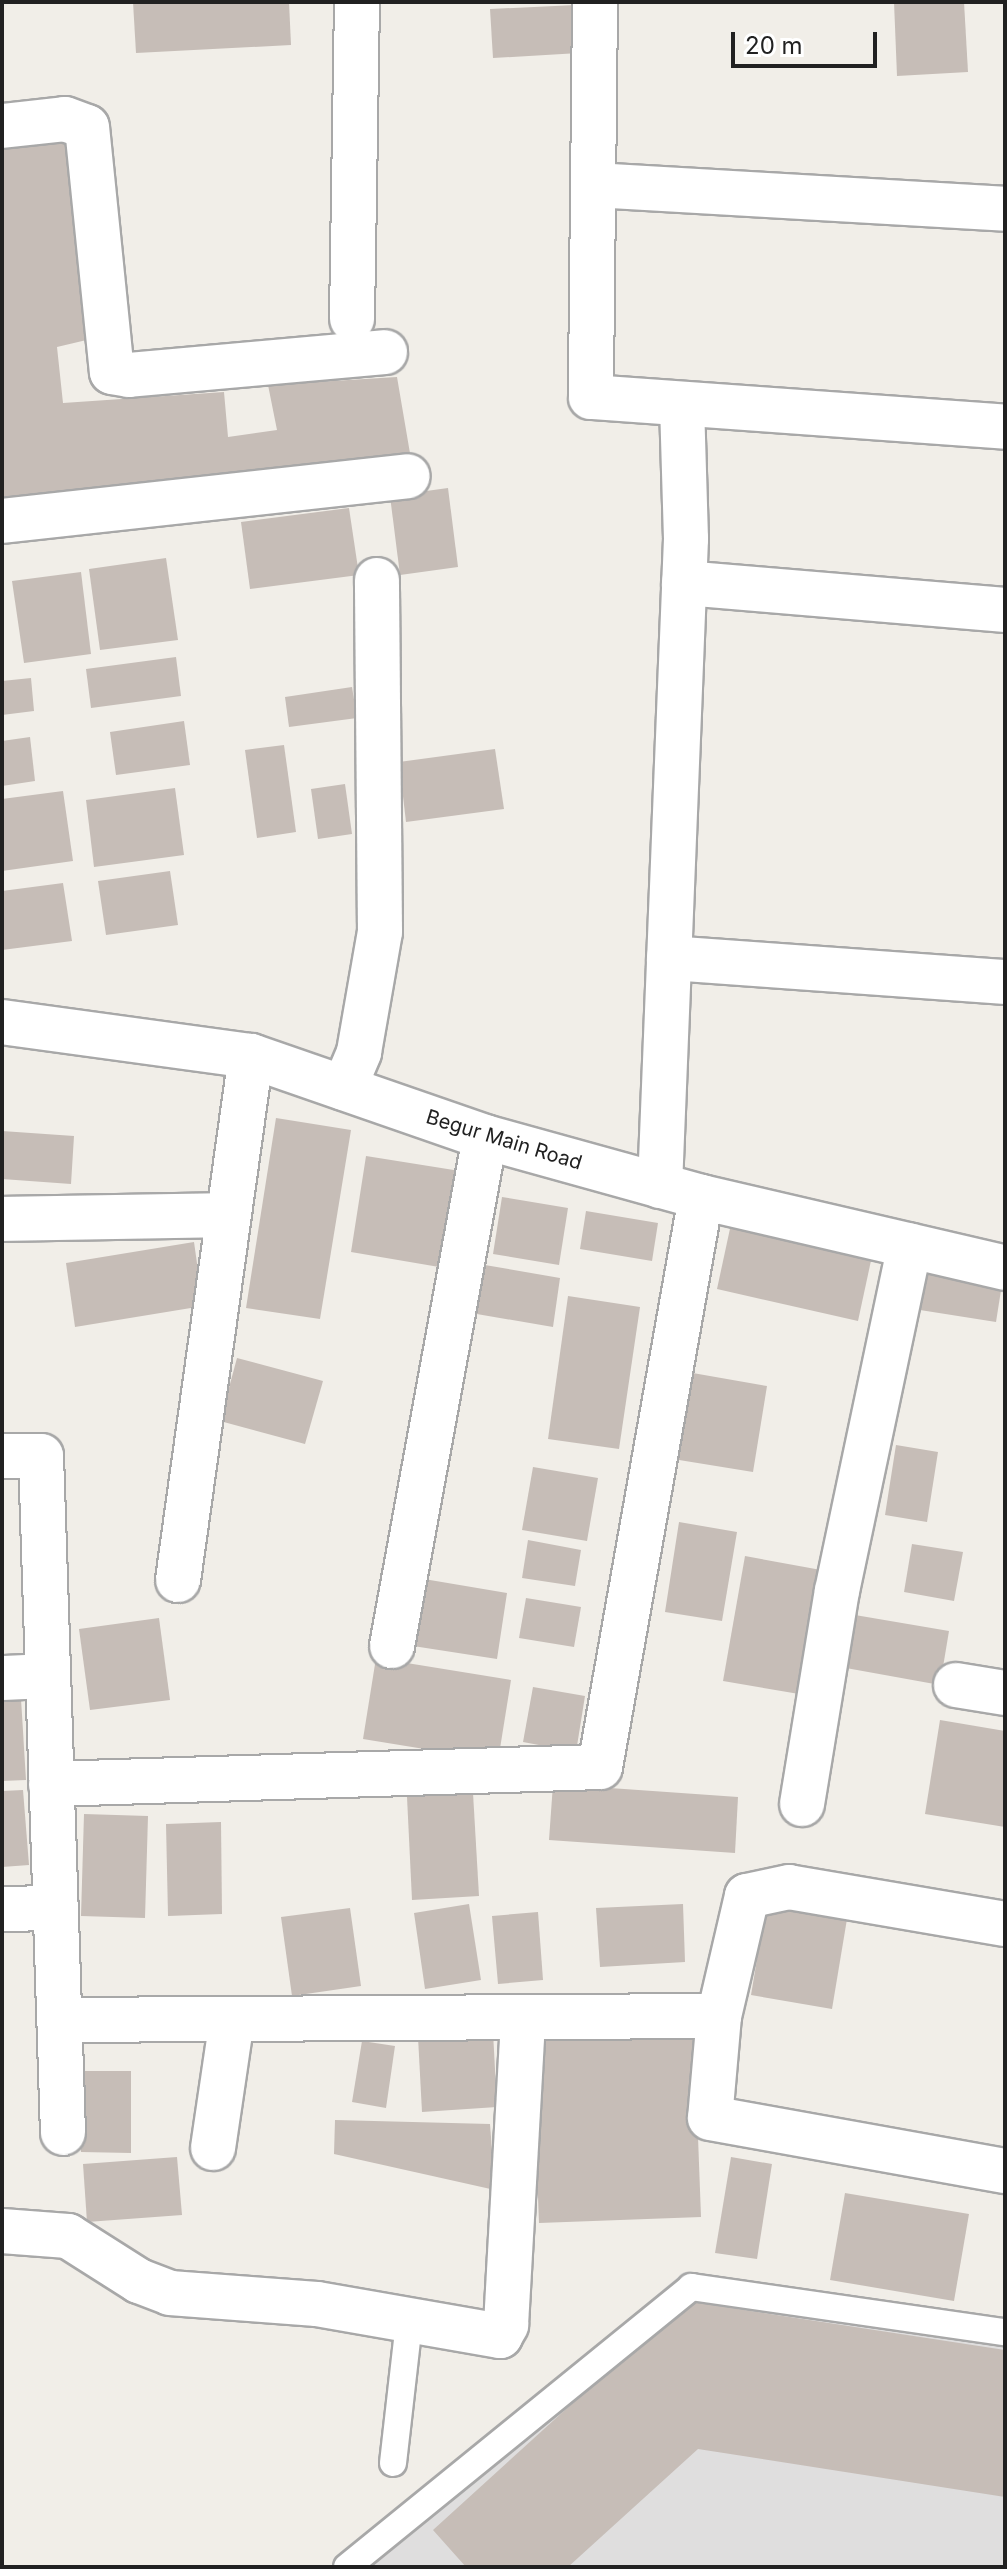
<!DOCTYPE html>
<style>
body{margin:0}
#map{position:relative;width:1007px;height:2569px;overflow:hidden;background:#f1eee8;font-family:Inter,sans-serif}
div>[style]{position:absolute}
.residential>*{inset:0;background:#dfdede}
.building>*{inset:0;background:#c6bdb7}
.roads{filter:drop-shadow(2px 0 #a8a8a8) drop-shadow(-2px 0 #a8a8a8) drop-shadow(0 2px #a8a8a8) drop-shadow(0 -2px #a8a8a8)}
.service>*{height:26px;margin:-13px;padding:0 13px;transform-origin:13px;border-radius:13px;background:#fff}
.minor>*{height:44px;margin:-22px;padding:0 22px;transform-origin:22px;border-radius:22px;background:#fff}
.tertiary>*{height:44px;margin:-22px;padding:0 22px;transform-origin:22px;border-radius:22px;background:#fff}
span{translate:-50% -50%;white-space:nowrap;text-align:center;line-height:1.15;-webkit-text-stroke:6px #fff;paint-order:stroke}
.street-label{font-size:20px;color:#212121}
.frame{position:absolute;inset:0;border:4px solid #212121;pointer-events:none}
.scale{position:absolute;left:731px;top:32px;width:146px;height:36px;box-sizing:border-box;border:4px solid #212121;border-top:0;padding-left:10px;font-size:24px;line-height:28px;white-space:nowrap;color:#212121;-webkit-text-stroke:6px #fff;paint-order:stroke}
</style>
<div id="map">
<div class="residential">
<i style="clip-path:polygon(684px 2272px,1005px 2318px,1005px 2567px,333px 2567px)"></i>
</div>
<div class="building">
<i style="clip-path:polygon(133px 2px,289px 2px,291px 45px,136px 53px)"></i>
<i style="clip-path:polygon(894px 2px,964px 2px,968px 72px,897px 76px)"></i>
<i style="clip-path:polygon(576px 5px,579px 53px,493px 58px,490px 9px)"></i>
<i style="clip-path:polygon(74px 136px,95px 338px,57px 347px,63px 403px,224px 392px,228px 437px,277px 430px,268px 385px,397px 377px,412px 465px,2px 510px,2px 144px)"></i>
<i style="clip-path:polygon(448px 488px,458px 567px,400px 575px,390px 496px)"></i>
<i style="clip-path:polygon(349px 508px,359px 575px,250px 589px,241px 522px)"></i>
<i style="clip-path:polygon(166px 558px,178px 640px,100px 650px,89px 569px)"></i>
<i style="clip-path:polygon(81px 572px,91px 654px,24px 663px,12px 581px)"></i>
<i style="clip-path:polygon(176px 657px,181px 696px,91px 708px,86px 669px)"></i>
<i style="clip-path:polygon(31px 678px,34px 711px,2px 715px,2px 681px)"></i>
<i style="clip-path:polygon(352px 687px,357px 718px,289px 727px,285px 697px)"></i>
<i style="clip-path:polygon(184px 721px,190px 765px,116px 775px,110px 732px)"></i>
<i style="clip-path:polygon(30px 737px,35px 781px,2px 786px,2px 741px)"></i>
<i style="clip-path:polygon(284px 745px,296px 832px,257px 838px,245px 750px)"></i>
<i style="clip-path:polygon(495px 749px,504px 809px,406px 822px,399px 762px)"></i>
<i style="clip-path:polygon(345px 784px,352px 834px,318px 839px,311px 789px)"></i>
<i style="clip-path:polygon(175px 788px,184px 855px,94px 867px,86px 800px)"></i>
<i style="clip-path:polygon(63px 791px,73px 861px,2px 871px,2px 799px)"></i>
<i style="clip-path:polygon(170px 871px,178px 925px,106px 935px,98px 881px)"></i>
<i style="clip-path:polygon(63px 883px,72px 941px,2px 950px,2px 891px)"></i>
<i style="clip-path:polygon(276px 1118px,351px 1130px,320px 1319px,246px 1308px)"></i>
<i style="clip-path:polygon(2px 1131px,74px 1136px,71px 1184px,2px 1179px)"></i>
<i style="clip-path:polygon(366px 1156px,460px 1171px,445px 1268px,351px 1252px)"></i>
<i style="clip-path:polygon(502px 1197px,568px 1208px,559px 1265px,493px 1254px)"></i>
<i style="clip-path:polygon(586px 1211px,658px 1223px,652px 1261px,580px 1249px)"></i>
<i style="clip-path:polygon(731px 1224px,872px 1256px,858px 1321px,717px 1289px)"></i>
<i style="clip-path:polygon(194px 1242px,203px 1306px,75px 1327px,66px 1263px)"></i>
<i style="clip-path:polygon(479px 1264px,560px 1278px,553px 1327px,471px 1313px)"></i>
<i style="clip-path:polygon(926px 1272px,1002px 1284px,996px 1322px,920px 1310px)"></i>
<i style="clip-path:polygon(568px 1296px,640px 1307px,619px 1449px,548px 1439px)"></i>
<i style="clip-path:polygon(237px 1358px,323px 1381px,305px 1444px,220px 1421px)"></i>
<i style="clip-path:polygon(687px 1372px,767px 1386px,753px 1472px,673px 1459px)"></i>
<i style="clip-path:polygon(896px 1445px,938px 1452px,927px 1522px,885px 1515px)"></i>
<i style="clip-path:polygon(533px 1467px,598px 1478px,587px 1541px,522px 1530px)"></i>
<i style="clip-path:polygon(679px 1522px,737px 1532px,722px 1621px,665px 1612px)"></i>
<i style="clip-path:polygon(528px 1540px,581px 1550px,575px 1586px,522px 1578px)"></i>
<i style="clip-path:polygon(912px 1544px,963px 1552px,954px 1601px,904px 1592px)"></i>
<i style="clip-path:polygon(745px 1556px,821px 1570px,799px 1694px,723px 1681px)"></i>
<i style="clip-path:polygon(424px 1579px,507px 1593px,497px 1659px,413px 1646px)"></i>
<i style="clip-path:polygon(526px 1598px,581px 1607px,574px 1647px,519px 1638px)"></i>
<i style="clip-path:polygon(855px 1615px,949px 1631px,940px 1685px,846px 1668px)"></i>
<i style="clip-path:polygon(159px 1618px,170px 1700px,90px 1710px,79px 1629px)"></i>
<i style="clip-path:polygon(376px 1658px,511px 1680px,498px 1761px,363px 1739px)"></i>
<i style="clip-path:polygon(533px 1687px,585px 1696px,576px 1752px,523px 1742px)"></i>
<i style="clip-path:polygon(21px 1699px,26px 1780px,2px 1781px,2px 1700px)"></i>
<i style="clip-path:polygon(940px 1720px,1005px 1731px,1005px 1827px,925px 1814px)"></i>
<i style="clip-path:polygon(553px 1784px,738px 1797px,735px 1853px,549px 1840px)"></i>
<i style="clip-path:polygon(23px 1790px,29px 1865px,2px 1867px,2px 1791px)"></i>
<i style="clip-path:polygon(473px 1793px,479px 1896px,412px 1900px,407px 1797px)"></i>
<i style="clip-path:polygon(84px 1814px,148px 1816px,145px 1918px,81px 1916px)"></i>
<i style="clip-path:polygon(221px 1822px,222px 1914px,168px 1916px,166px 1824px)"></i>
<i style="clip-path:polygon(469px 1904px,481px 1980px,425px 1989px,414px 1913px)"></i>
<i style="clip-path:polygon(683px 1904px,685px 1962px,600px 1967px,596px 1908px)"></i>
<i style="clip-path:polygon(766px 1906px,847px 1919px,832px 2009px,751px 1995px)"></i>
<i style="clip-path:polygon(350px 1908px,361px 1986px,292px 1996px,281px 1917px)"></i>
<i style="clip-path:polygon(538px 1912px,543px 1980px,498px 1984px,492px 1916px)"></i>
<i style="clip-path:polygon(694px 2030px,701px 2217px,539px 2223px,532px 2036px)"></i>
<i style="clip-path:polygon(493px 2032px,497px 2107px,422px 2112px,418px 2037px)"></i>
<i style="clip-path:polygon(362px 2041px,395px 2046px,386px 2108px,352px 2102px)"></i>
<i style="clip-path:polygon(80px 2071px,131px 2071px,131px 2153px,81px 2152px)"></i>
<i style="clip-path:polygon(335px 2120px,490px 2124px,495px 2190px,334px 2154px)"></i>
<i style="clip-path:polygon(177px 2157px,182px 2215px,87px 2222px,83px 2164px)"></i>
<i style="clip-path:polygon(731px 2157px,772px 2164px,757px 2259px,715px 2253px)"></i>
<i style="clip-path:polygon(845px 2193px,969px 2214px,954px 2301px,830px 2280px)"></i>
<i style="clip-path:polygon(685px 2301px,1005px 2350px,1005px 2497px,698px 2449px,568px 2567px,466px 2567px,433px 2530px)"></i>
</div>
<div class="roads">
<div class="service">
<i style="left:393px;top:2463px;width:142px;rotate:-83.5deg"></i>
<i style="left:347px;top:2567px;width:444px;rotate:-39.1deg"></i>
<i style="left:691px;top:2287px;width:317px;rotate:8.2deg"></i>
</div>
<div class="minor">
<i style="left:595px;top:2px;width:395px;rotate:90.6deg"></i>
<i style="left:591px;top:397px;width:415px;rotate:4.1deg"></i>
<i style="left:2px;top:126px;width:63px;rotate:-6.3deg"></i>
<i style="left:65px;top:119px;width:23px;rotate:20deg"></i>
<i style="left:87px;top:127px;width:246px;rotate:84.2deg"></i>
<i style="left:112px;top:372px;width:17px;rotate:10deg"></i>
<i style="left:129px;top:375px;width:257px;rotate:-5.1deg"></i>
<i style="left:594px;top:185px;width:412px;rotate:3.3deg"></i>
<i style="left:352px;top:319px;width:317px;rotate:-89.1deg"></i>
<i style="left:2px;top:521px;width:408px;rotate:-6.3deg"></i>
<i style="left:684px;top:583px;width:322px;rotate:4.8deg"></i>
<i style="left:669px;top:958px;width:337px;rotate:4.1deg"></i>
<i style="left:344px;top:1088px;width:39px;rotate:-67deg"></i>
<i style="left:359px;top:1052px;width:122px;rotate:-80.1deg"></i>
<i style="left:380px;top:932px;width:352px;rotate:-90.5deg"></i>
<i style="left:660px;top:1186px;width:648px;rotate:-87.7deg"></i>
<i style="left:686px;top:539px;width:135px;rotate:-91.7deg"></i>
<i style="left:2px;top:1219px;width:224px;rotate:-1deg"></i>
<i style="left:2px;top:1456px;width:39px"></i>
<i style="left:41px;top:1456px;width:677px;rotate:88.14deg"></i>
<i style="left:178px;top:1580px;width:529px;rotate:-82.07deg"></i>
<i style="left:392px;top:1646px;width:517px;rotate:-79.65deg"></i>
<i style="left:2px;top:1678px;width:45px;rotate:-2.5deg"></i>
<i style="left:956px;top:1685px;width:50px;rotate:9.3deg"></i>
<i style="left:51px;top:1784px;width:549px;rotate:-1.77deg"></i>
<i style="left:600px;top:1767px;width:579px;rotate:-79.95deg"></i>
<i style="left:802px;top:1804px;width:216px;rotate:-80.7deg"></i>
<i style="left:837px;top:1591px;width:353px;rotate:-78.1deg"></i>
<i style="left:2px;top:1909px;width:54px;rotate:-1.1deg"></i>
<i style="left:1005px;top:1924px;width:219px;rotate:-170.3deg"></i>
<i style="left:789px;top:1887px;width:43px;rotate:167.9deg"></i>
<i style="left:747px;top:1896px;width:123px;rotate:103.1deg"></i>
<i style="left:719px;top:2016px;width:102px;rotate:95deg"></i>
<i style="left:710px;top:2118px;width:300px;rotate:10.2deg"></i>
<i style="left:59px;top:2020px;width:660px;rotate:-0.35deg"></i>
<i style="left:213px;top:2148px;width:129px;rotate:-81.6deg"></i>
<i style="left:2px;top:2231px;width:66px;rotate:4.3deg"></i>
<i style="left:68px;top:2236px;width:84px;rotate:32.4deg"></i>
<i style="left:139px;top:2281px;width:33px;rotate:21deg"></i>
<i style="left:170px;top:2293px;width:147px;rotate:4.3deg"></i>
<i style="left:317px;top:2304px;width:186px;rotate:9.9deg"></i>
<i style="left:500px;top:2336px;width:13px;rotate:-61deg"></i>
<i style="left:506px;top:2325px;width:308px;rotate:-86.8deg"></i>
</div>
<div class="tertiary">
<i style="left:2px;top:1022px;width:251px;rotate:7.8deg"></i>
<i style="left:251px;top:1056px;width:248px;rotate:19.1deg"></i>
<i style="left:485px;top:1137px;width:224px;rotate:15.5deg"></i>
<i style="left:701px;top:1197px;width:312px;rotate:13.1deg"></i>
</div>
</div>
<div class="street-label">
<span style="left:504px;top:1140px;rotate:17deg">Begur Main Road</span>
</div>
<div class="frame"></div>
<div class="scale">20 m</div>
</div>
